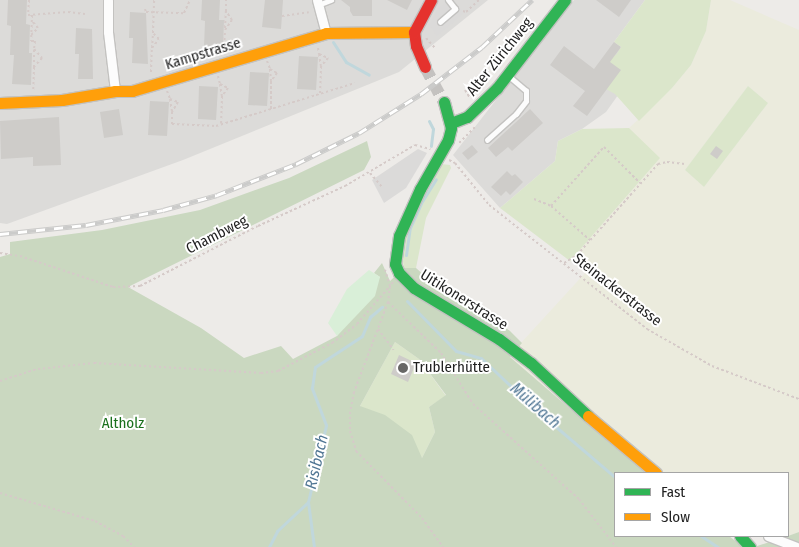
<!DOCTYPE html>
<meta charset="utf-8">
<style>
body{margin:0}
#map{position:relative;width:799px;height:547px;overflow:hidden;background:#edebe8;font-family:"Fira Sans Condensed",sans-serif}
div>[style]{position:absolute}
.residential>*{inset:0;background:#dcdbd9}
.religious>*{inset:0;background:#dbdad9}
.farmland>*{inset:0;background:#ebebdd}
.grass>*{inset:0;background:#dbe6cb}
.forest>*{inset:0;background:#cad8c0}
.park>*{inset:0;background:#d9efd8}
.stream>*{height:3px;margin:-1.5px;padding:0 1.5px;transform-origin:1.5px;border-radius:1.5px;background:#c0d7dc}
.building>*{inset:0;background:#ceccc9}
.secondary-tunnel>*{height:12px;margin-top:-6px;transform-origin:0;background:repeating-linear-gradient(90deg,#c4c2c0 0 12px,transparent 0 18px)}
.path>*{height:2px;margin-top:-1px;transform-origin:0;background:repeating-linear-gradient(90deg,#d5cac8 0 2.5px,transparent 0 5px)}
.roads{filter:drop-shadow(1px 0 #c3c2c0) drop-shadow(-1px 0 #c3c2c0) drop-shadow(0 1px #c3c2c0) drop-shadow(0 -1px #c3c2c0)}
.lane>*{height:4.5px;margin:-2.25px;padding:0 2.25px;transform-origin:2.25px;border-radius:2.25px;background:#fcfcfc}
.street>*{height:9px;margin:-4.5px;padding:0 4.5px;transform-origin:4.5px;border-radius:4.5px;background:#fcfcfc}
.fast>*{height:11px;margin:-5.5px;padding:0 5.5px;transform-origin:5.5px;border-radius:5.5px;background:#30b455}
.slow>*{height:11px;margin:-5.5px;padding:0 5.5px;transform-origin:5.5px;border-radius:5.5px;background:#ff9f0a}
.jam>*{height:11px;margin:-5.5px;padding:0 5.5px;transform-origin:5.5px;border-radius:5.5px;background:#e5322d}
.rail>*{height:5px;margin-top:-2.5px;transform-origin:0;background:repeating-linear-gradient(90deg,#fff 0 9px,#cbcbca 0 18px);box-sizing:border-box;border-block:1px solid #cbcbca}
.dots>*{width:14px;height:14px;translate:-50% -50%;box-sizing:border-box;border:2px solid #fff;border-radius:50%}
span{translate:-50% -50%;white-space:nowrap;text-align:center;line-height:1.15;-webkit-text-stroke:4px #fff;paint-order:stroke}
.street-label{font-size:15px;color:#1f1f1f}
.poi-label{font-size:15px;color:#1f1f1f}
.left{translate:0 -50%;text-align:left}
.park-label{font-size:15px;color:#1a701d}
.water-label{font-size:16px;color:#507694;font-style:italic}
.legend{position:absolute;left:614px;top:472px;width:175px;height:65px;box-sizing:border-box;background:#fff;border:1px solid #a5a5a5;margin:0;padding:6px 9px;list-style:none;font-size:15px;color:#1f1f1f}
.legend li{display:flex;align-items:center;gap:10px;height:25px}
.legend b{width:25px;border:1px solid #a5a5a5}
</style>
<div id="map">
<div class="residential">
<i style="clip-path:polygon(0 0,488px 0,399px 72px,183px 160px,7px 224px,0 223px)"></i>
<i style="clip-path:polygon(574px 0,645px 0,614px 42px,638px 67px,606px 112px,582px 129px,558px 141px,555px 161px,500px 208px,453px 155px)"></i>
</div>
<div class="religious">
<i style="clip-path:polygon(449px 0,454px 0,464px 13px,437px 36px,429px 25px,437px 9px)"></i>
<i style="clip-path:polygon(418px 149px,427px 153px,406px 188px,384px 203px,372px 180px)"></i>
</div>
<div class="farmland">
<i style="clip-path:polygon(evenodd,711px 0,730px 0,799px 30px,799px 532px,788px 536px,788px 473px,650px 473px,618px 450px,509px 356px,586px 272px,570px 261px,659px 159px,629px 128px,672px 88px,691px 65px,706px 31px,711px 0,748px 86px,768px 103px,704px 187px,685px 170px,748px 86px)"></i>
</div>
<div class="grass">
<i style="clip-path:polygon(645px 0,711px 0,706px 31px,691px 65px,672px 88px,639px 121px,615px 94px,606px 89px,603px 57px,616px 55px,621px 47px,614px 42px)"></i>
<i style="clip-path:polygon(748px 86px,768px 103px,704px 187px,685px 170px)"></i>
<i style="clip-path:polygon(629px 128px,660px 158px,570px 261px,500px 208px,555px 161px,558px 141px,582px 129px)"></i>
<i style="clip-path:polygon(441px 164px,450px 165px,451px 168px,426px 218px,416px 268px,404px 268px,401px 248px,408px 223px)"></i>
<i style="clip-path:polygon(395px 342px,419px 359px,446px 396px,429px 407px,435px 432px,422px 458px,360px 406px)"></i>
</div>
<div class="forest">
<i style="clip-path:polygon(evenodd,367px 141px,371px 157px,364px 170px,128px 287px,201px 328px,244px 358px,281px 346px,293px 359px,337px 336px,380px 277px,374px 273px,382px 263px,390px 281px,404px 268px,416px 268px,433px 283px,460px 294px,510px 331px,522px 343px,510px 357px,618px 450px,650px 473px,615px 473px,615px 536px,729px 536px,743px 547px,0 547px,0 257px,10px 254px,10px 242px,102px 230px,200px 210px,289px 178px,367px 141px,395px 342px,419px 359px,446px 395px,429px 407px,435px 432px,422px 458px,412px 435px,385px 415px,360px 406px,395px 342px)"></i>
<i style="clip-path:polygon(799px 532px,799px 547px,754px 547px,788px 536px)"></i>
</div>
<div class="park">
<i style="clip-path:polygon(369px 270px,380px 277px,375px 296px,337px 336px,328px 323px,347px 289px)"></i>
</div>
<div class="stream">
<i style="left:333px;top:42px;width:24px;rotate:57deg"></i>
<i style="left:346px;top:62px;width:26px;rotate:29deg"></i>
<i style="left:429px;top:121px;width:9px;rotate:63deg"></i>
<i style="left:433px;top:129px;width:17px;rotate:97deg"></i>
<i style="left:406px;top:255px;width:27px;rotate:-82deg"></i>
<i style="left:410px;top:228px;width:27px;rotate:-66deg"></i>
<i style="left:421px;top:203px;width:28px;rotate:-58deg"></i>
<i style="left:407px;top:301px;width:70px;rotate:45.6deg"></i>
<i style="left:456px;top:351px;width:26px;rotate:16deg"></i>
<i style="left:481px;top:358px;width:74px;rotate:43.4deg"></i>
<i style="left:535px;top:409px;width:105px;rotate:40.4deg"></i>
<i style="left:308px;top:502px;width:45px;rotate:82.4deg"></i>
<i style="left:701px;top:536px;width:20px;rotate:33deg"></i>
<i style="left:269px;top:547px;width:18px;rotate:-63deg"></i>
<i style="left:277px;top:531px;width:42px;rotate:-43.1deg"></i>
<i style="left:308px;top:502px;width:79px;rotate:-76.8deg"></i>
<i style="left:326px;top:425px;width:40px;rotate:-111deg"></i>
<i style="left:312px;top:388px;width:21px;rotate:-82deg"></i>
<i style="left:315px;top:367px;width:56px;rotate:-33.4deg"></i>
<i style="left:362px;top:336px;width:21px;rotate:-67deg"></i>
<i style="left:370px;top:317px;width:16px;rotate:-40deg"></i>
</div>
<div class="building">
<i style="clip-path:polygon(8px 0,27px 0,26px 24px,30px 25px,29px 53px,32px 53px,31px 85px,12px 84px,14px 55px,10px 55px,11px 26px,7px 25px)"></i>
<i style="clip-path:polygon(202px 0,220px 0,219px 20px,224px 20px,223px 47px,204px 47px,205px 21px,201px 20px)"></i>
<i style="clip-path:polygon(265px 0,283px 0,281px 29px,262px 27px)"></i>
<i style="clip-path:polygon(341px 0,372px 0,372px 16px,353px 16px,350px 11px,350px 7px)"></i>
<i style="clip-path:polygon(387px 0,412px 0,407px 10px)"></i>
<i style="clip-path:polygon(596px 0,631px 0,619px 17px)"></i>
<i style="clip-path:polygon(130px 12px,146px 13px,148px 64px,132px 63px,133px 38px,129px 38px)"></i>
<i style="clip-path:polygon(76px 28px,92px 29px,93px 79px,78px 79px,79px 54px,75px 54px)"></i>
<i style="clip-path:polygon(614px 42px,621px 47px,610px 62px,621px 70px,587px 116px,573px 106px,585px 91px,550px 65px,564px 46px,594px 69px)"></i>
<i style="clip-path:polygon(299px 56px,318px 57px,316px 90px,297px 89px)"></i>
<i style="clip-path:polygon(250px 72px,269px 73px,267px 106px,248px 105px)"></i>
<i style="clip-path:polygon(199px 86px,218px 87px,216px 120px,198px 119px)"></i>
<i style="clip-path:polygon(150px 101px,169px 102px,167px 136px,148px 135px)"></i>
<i style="clip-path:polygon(119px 109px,123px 135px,104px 138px,100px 112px)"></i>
<i style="clip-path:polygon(530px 109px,543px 123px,512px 151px,508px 147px,496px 157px,488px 148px)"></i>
<i style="clip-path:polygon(59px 117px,61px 165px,33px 166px,33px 157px,1px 159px,0 121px)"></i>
<i style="clip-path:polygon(472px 145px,478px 152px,468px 160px,462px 153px)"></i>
<i style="clip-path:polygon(716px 146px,723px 151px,717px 159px,710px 154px)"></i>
<i style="clip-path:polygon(507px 171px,512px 176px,515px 174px,523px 182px,510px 195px,506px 191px,501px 196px,491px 187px)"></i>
<i style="clip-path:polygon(399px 355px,416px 363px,408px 382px,391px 374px)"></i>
</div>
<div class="secondary-tunnel">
<i style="left:425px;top:67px;width:40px;rotate:62deg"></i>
</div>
<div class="path">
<i style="left:29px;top:0;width:15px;rotate:94deg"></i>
<i style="left:28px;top:15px;width:40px;rotate:-4.3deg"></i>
<i style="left:68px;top:12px;width:17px;rotate:7deg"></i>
<i style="left:145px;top:9px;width:3px;rotate:72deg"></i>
<i style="left:146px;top:12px;width:38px;rotate:2deg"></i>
<i style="left:184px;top:13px;width:14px;rotate:-65deg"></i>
<i style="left:463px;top:11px;width:3px;rotate:18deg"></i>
<i style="left:466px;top:12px;width:18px;rotate:-43deg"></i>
<i style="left:32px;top:15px;width:26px;rotate:92deg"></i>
<i style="left:31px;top:41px;width:4px"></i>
<i style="left:35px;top:41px;width:8px;rotate:97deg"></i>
<i style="left:34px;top:49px;width:12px;rotate:48deg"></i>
<i style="left:42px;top:58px;width:12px;rotate:132deg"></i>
<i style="left:34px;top:67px;width:23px;rotate:92deg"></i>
<i style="left:282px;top:16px;width:27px;rotate:-8deg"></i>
<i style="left:225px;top:28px;width:17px;rotate:-87deg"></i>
<i style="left:31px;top:35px;width:10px;rotate:-45deg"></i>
<i style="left:38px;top:28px;width:9px;rotate:-131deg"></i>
<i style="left:426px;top:38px;width:15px;rotate:48deg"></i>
<i style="left:152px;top:48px;width:15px;rotate:-86deg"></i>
<i style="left:318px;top:48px;width:6px;rotate:81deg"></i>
<i style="left:319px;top:54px;width:10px;rotate:24deg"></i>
<i style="left:328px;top:58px;width:11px;rotate:131deg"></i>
<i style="left:321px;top:66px;width:28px;rotate:92deg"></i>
<i style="left:224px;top:50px;width:20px;rotate:-87deg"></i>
<i style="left:225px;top:30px;width:12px;rotate:-55deg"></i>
<i style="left:232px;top:20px;width:11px;rotate:-124deg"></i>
<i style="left:226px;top:11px;width:11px;rotate:-90deg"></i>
<i style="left:319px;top:54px;width:12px;rotate:81deg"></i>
<i style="left:267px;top:61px;width:9px;rotate:69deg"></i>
<i style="left:270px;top:69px;width:8px;rotate:30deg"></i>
<i style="left:277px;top:73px;width:10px;rotate:127deg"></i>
<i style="left:271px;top:81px;width:28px;rotate:90deg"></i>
<i style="left:34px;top:67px;width:18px;rotate:-90deg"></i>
<i style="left:270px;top:69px;width:12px;rotate:85deg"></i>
<i style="left:151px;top:72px;width:24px;rotate:-88deg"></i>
<i style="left:152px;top:48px;width:11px;rotate:-52deg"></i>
<i style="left:159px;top:39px;width:8px;rotate:-135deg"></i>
<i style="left:153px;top:33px;width:33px;rotate:-88deg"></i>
<i style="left:218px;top:76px;width:8px;rotate:76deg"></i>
<i style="left:220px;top:84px;width:9px;rotate:27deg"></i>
<i style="left:228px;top:88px;width:10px;rotate:127deg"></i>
<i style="left:222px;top:96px;width:28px;rotate:92deg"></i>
<i style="left:220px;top:84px;width:12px;rotate:81deg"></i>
<i style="left:465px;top:90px;width:9px;rotate:58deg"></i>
<i style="left:167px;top:91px;width:9px;rotate:69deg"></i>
<i style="left:170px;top:99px;width:9px;rotate:21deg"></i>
<i style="left:178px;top:102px;width:12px;rotate:121deg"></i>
<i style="left:172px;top:112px;width:12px;rotate:90deg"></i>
<i style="left:172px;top:124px;width:44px;rotate:2.6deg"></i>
<i style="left:216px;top:126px;width:145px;rotate:-17.2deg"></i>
<i style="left:170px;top:99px;width:12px;rotate:81deg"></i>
<i style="left:459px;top:143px;width:23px;rotate:-45deg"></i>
<i style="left:449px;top:160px;width:7px;rotate:27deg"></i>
<i style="left:455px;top:163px;width:54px;rotate:51deg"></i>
<i style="left:489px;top:205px;width:201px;rotate:38.1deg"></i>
<i style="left:647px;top:329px;width:75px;rotate:29.6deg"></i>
<i style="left:712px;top:366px;width:93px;rotate:20.8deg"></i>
<i style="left:370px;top:173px;width:18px;rotate:49deg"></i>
<i style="left:534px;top:199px;width:18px;rotate:22deg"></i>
<i style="left:551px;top:206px;width:52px;rotate:41.1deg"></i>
<i style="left:551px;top:206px;width:79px;rotate:-48.1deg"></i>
<i style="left:604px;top:147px;width:51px;rotate:45deg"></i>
<i style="left:0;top:253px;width:20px;rotate:9deg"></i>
<i style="left:20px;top:256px;width:98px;rotate:18.4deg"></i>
<i style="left:113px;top:287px;width:27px;rotate:-2deg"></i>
<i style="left:140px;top:286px;width:132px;rotate:-27deg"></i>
<i style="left:258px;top:226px;width:96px;rotate:-24.7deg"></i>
<i style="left:345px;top:186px;width:81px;rotate:-30.4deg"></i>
<i style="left:415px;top:145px;width:16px;rotate:15deg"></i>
<i style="left:564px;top:263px;width:15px;rotate:-32deg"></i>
<i style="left:577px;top:255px;width:122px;rotate:-48.3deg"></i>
<i style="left:658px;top:164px;width:9px;rotate:-13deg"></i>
<i style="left:667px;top:162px;width:18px;rotate:6deg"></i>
<i style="left:393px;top:282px;width:5px;rotate:127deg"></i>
<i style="left:390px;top:286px;width:16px;rotate:97deg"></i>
<i style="left:388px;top:302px;width:96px;rotate:110.7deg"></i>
<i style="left:354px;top:392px;width:20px;rotate:101deg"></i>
<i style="left:350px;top:412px;width:19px;rotate:90deg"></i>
<i style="left:350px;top:431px;width:21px;rotate:73deg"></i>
<i style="left:356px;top:451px;width:94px;rotate:45.4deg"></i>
<i style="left:422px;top:518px;width:36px;rotate:54deg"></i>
<i style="left:388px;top:302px;width:74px;rotate:43.9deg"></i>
<i style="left:441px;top:353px;width:60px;rotate:57.9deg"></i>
<i style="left:473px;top:404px;width:142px;rotate:41.9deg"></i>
<i style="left:579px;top:499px;width:61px;rotate:52.4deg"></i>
<i style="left:378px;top:329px;width:26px;rotate:53deg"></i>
<i style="left:0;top:381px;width:40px;rotate:-18deg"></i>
<i style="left:38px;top:369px;width:56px;rotate:-6.1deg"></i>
<i style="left:94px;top:363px;width:167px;rotate:3.4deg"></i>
<i style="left:261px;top:373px;width:17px;rotate:-7deg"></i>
<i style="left:278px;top:371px;width:61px;rotate:-27.4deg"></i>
<i style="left:332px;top:343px;width:31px;rotate:-37deg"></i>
<i style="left:357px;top:324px;width:50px;rotate:-49deg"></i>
<i style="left:390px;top:286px;width:17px;rotate:-107deg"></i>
<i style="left:0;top:493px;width:99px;rotate:16.4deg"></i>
<i style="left:95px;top:521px;width:32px;rotate:28deg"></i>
<i style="left:123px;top:536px;width:16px;rotate:45deg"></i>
</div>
<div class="roads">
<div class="lane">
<i style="left:318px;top:5px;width:14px;rotate:-21deg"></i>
<i style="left:440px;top:22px;width:20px;rotate:-41deg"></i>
<i style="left:455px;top:9px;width:11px;rotate:-128deg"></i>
<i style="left:487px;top:140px;width:39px;rotate:-42deg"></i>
<i style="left:516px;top:114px;width:16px;rotate:-52deg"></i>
<i style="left:526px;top:101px;width:10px;rotate:-90deg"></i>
<i style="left:526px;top:91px;width:23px;rotate:-140deg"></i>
</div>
<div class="street">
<i style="left:108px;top:0;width:32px;rotate:90deg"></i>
<i style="left:108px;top:32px;width:59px;rotate:83.2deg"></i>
<i style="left:317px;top:0;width:34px;rotate:75deg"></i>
<i style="left:768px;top:536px;width:30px;rotate:21deg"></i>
</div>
<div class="fast">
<i style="left:444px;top:102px;width:27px;rotate:75deg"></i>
<i style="left:451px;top:128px;width:12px;rotate:104deg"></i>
<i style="left:448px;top:140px;width:56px;rotate:119.7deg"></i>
<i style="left:420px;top:189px;width:51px;rotate:114.1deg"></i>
<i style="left:399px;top:236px;width:28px;rotate:98deg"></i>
<i style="left:395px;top:264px;width:10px;rotate:66deg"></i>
<i style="left:399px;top:273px;width:21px;rotate:45deg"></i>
<i style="left:414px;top:288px;width:99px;rotate:31deg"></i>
<i style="left:499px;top:339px;width:40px;rotate:37deg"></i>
<i style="left:531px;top:363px;width:78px;rotate:42.9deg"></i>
<i style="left:451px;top:123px;width:17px;rotate:-21deg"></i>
<i style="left:467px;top:117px;width:42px;rotate:-44deg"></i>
<i style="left:497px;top:88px;width:111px;rotate:-52.3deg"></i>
<i style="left:740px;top:536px;width:15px;rotate:48deg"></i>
</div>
<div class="slow">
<i style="left:0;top:103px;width:62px;rotate:-2.8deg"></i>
<i style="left:62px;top:100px;width:54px;rotate:-9.6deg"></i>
<i style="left:115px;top:91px;width:17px"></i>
<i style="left:132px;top:91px;width:202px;rotate:-16.6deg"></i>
<i style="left:326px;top:33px;width:88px;rotate:-0.7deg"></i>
<i style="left:588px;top:416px;width:89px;rotate:40deg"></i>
</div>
<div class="jam">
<i style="left:425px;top:67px;width:23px;rotate:-113deg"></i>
<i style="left:416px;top:46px;width:14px;rotate:-98deg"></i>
<i style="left:414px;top:32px;width:36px;rotate:-62deg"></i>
</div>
</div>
<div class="rail">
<i style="left:0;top:234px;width:86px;rotate:-6deg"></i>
<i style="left:86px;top:225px;width:78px;rotate:-11deg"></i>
<i style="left:163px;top:210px;width:56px;rotate:-15.5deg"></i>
<i style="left:217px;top:195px;width:85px;rotate:-21.4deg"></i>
<i style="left:296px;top:164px;width:70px;rotate:-26.2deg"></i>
<i style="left:359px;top:133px;width:73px;rotate:-32.2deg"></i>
<i style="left:421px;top:94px;width:77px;rotate:-37.6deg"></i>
<i style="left:482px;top:47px;width:69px;rotate:-43.2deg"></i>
</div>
<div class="dots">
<i style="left:403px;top:368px;background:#676665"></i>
</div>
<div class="street-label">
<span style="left:203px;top:54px;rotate:-17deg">Kampstrasse</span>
<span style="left:500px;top:57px;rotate:-51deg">Alter Zürichweg</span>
<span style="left:217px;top:235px;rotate:-27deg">Chambweg</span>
<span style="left:617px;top:290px;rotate:38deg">Steinackerstrasse</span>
<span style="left:464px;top:300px;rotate:32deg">Uitikonerstrasse</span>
</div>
<div class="poi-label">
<span class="left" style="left:413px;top:368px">Trublerhütte</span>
</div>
<div class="park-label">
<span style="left:123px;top:424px">Altholz</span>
</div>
<div class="water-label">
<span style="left:535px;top:406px;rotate:41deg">Mülibach</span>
<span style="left:317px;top:462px;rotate:-77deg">Risibach</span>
</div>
<ul class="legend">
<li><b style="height:6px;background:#30b455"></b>Fast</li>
<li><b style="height:6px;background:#ff9f0a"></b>Slow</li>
</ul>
</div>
